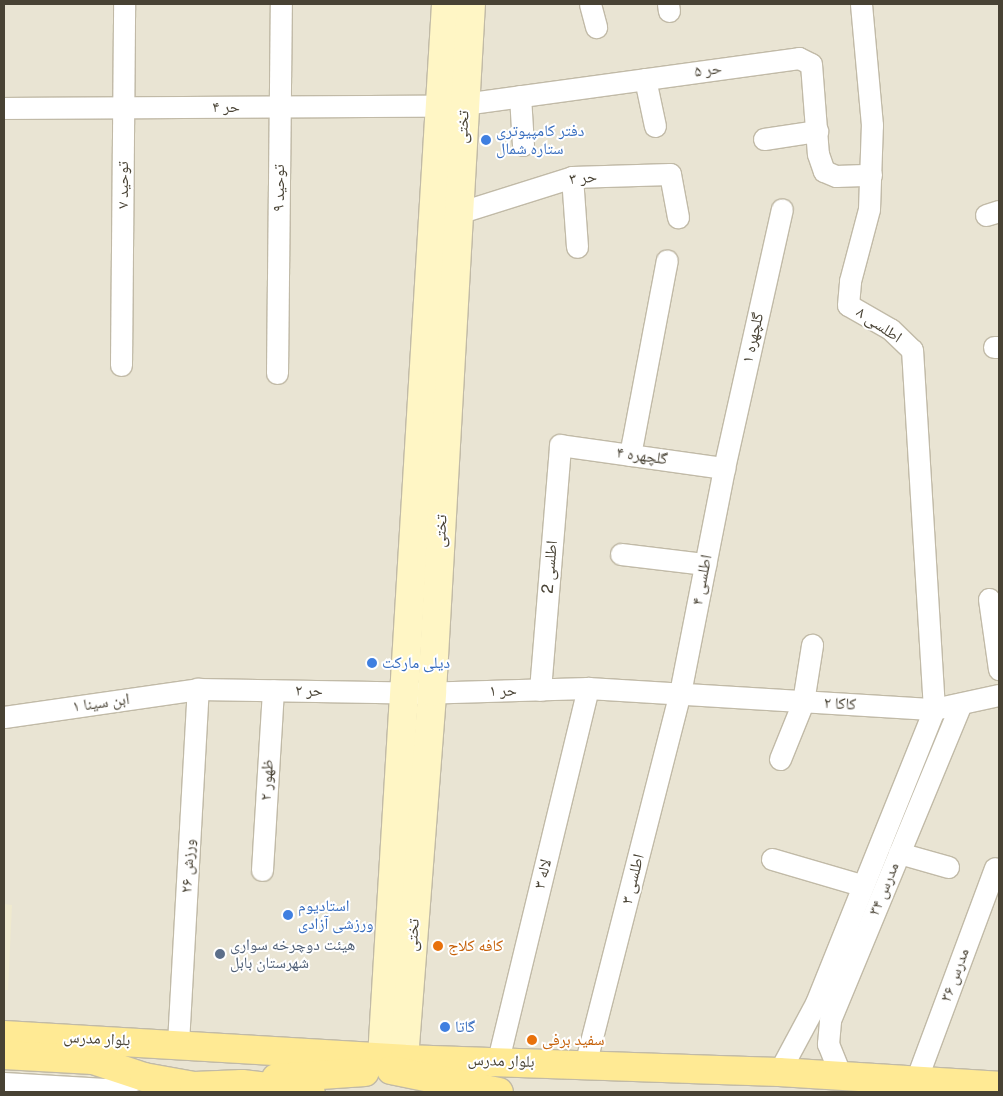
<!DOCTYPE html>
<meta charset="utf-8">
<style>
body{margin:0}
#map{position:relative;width:1003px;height:1096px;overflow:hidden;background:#f5f1e6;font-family:"Public Sans","Noto Naskh Arabic",sans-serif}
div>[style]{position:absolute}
.residential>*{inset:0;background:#e9e4d3}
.education>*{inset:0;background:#efe9ce}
.roads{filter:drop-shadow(1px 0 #c1baa7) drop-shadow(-1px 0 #c1baa7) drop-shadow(0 1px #c1baa7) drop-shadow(0 -1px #c1baa7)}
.minor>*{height:21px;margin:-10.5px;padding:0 10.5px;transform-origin:10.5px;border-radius:10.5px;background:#fff}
.secondary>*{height:28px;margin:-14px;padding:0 14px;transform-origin:14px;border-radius:14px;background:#fff6c5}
.primary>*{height:28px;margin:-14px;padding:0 14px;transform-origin:14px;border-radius:14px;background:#ffea94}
.dots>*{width:14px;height:14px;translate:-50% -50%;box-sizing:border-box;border:2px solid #fff;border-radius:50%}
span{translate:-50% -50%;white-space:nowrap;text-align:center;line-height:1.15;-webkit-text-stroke:4px #fff;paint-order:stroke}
.street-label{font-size:16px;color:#484234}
.shop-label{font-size:16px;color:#366cbe}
.left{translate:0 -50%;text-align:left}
.service-label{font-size:16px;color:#4e5e75}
.food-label{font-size:16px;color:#c56008}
.frame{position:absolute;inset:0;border:5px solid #484234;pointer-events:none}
</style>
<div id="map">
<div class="residential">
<i style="clip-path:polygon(4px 4px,999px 4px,999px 1092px,4px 1092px)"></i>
</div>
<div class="education">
<i style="clip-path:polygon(4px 904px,12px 905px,8px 990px,4px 990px)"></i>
</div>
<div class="roads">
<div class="minor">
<i style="left:590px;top:4px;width:24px;rotate:75deg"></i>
<i style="left:668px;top:4px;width:7px;rotate:82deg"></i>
<i style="left:645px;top:79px;width:48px;rotate:78deg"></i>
<i style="left:520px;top:96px;width:49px;rotate:86.5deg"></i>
<i style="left:4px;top:108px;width:445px;rotate:-0.3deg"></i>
<i style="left:449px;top:106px;width:353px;rotate:-7.8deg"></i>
<i style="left:799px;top:58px;width:13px;rotate:27deg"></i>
<i style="left:811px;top:64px;width:90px;rotate:85.6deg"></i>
<i style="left:818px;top:154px;width:18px;rotate:71deg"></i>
<i style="left:824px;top:171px;width:13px;rotate:23deg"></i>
<i style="left:836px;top:176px;width:35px;rotate:-2deg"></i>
<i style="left:764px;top:139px;width:54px;rotate:-8.6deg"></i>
<i style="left:572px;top:177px;width:70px;rotate:85.9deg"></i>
<i style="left:458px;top:213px;width:120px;rotate:-17.5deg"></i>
<i style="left:572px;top:177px;width:98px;rotate:-1.8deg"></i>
<i style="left:670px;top:174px;width:44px;rotate:79.5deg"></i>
<i style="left:986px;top:215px;width:14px;rotate:-17deg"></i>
<i style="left:994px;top:347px;width:5px"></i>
<i style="left:121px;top:365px;width:361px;rotate:-89.5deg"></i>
<i style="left:277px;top:373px;width:369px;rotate:-89.4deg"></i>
<i style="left:630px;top:455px;width:198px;rotate:-79.3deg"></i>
<i style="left:621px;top:554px;width:85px;rotate:6.8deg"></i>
<i style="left:989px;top:599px;width:71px;rotate:81.9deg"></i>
<i style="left:540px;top:690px;width:246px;rotate:-85.3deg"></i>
<i style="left:560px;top:445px;width:166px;rotate:8deg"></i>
<i style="left:4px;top:717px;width:196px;rotate:-8.2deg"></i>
<i style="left:198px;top:689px;width:221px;rotate:1deg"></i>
<i style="left:419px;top:693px;width:169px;rotate:-1.7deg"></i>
<i style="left:588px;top:688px;width:347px;rotate:3.5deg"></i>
<i style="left:934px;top:709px;width:66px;rotate:-12.2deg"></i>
<i style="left:780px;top:759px;width:61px;rotate:-68deg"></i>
<i style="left:803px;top:702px;width:58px;rotate:-81deg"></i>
<i style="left:899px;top:853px;width:51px;rotate:15.9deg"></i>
<i style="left:772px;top:859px;width:93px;rotate:16.3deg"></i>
<i style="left:262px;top:870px;width:180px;rotate:-86.5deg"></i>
<i style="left:178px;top:1043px;width:355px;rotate:-86.8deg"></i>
<i style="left:498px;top:1060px;width:383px;rotate:-76.4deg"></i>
<i style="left:585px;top:1065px;width:384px;rotate:-75.7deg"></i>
<i style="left:680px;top:693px;width:229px;rotate:-78.9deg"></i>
<i style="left:724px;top:468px;width:265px;rotate:-77.4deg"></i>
<i style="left:779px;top:1072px;width:78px;rotate:-61.8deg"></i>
<i style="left:816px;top:1003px;width:317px;rotate:-68.1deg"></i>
<i style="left:934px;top:709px;width:360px;rotate:-93.5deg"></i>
<i style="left:912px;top:350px;width:30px;rotate:-136deg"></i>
<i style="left:890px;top:329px;width:48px;rotate:-150.3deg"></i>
<i style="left:848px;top:305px;width:24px;rotate:-85deg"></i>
<i style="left:850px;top:281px;width:74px;rotate:-75.2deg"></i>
<i style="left:869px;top:209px;width:84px;rotate:-88deg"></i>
<i style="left:872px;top:125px;width:121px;rotate:-95.2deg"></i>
<i style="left:841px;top:1076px;width:35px;rotate:-112deg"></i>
<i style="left:828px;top:1044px;width:24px;rotate:-85deg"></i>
<i style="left:830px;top:1020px;width:342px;rotate:-67.5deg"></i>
<i style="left:4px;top:1083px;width:101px;rotate:3.4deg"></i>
<i style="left:105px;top:1089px;width:41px;rotate:-17.1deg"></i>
<i style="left:915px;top:1083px;width:229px;rotate:-69.6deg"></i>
</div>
<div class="secondary">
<i style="left:382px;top:1057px;width:1055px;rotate:-86.52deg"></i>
<i style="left:404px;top:1059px;width:368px;rotate:-85.6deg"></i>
<i style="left:432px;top:692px;width:689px;rotate:-86.76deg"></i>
</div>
<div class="primary">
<i style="left:4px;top:1035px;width:401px;rotate:3.4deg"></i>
<i style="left:404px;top:1059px;width:375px;rotate:2deg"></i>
<i style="left:779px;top:1072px;width:220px;rotate:3.6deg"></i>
<i style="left:4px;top:1055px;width:89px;rotate:3.2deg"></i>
<i style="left:93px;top:1060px;width:54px;rotate:18.4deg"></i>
<i style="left:144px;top:1077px;width:51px;rotate:10.2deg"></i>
<i style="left:194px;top:1086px;width:48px;rotate:-2.4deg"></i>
<i style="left:242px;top:1084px;width:69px;rotate:6.6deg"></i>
<i style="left:391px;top:1070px;width:110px;rotate:11.5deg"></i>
<i style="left:276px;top:1078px;width:89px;rotate:-3.9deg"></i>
</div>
</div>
<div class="dots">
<i style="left:486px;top:140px;background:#3f7fe0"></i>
<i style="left:372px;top:663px;background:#3f7fe0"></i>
<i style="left:288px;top:915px;background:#3f7fe0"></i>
<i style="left:438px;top:946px;background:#e8710a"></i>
<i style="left:220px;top:954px;background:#5c6f8a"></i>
<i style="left:445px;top:1027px;background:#3f7fe0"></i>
<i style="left:532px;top:1040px;background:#e8710a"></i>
</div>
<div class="street-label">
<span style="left:708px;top:70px;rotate:-8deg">حر ۵</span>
<span style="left:226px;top:107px">حر ۴</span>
<span style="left:463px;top:127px;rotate:-87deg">تختی</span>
<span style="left:583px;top:178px;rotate:-6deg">حر ۳</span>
<span style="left:123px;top:185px;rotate:-90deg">توحید ۷</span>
<span style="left:279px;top:188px;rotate:-90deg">توحید ۹</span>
<span style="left:879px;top:325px;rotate:34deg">اطلسی ۸</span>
<span style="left:753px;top:338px;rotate:-77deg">گلچهره ۱</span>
<span style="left:642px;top:456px;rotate:8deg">گلچهره ۴</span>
<span style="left:441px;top:531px;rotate:-87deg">تختی</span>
<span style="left:550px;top:567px;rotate:-85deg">اطلسی 2</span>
<span style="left:702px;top:580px;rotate:-79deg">اطلسی ۴</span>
<span style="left:309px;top:691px;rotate:1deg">حر ۲</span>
<span style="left:503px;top:691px;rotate:-1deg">حر ۱</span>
<span style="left:101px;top:703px;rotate:-8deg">ابن سینا ۱</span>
<span style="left:840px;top:704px;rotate:3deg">کاکا ۲</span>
<span style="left:267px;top:780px;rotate:-87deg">ظهور ۲</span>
<span style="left:188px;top:866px;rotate:-87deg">ورزش ۲۶</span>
<span style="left:543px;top:874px;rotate:-76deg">لاله ۳</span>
<span style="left:633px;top:879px;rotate:-76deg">اطلسی ۳</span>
<span style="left:884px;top:889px;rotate:-68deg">مدرس ۳۴</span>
<span style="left:413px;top:935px;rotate:-86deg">تختی</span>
<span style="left:955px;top:975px;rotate:-70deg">مدرس ۳۶</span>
<span style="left:97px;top:1039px;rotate:3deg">بلوار مدرس</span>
<span style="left:501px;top:1061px;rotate:2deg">بلوار مدرس</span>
</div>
<div class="shop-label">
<span class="left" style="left:496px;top:140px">دفتر کامپیوتری<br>ستاره شمال</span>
<span class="left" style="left:382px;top:663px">دیلی مارکت</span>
<span class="left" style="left:298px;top:915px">استادیوم<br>ورزشی آزادی</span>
<span class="left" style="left:455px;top:1027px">گاتا</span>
</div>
<div class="service-label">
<span class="left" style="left:230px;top:954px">هیئت دوچرخه سواری<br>شهرستان بابل</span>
</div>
<div class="food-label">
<span class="left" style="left:448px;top:946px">کافه کلاج</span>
<span class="left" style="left:542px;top:1040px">سفید برفی</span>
</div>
<div class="frame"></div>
</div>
